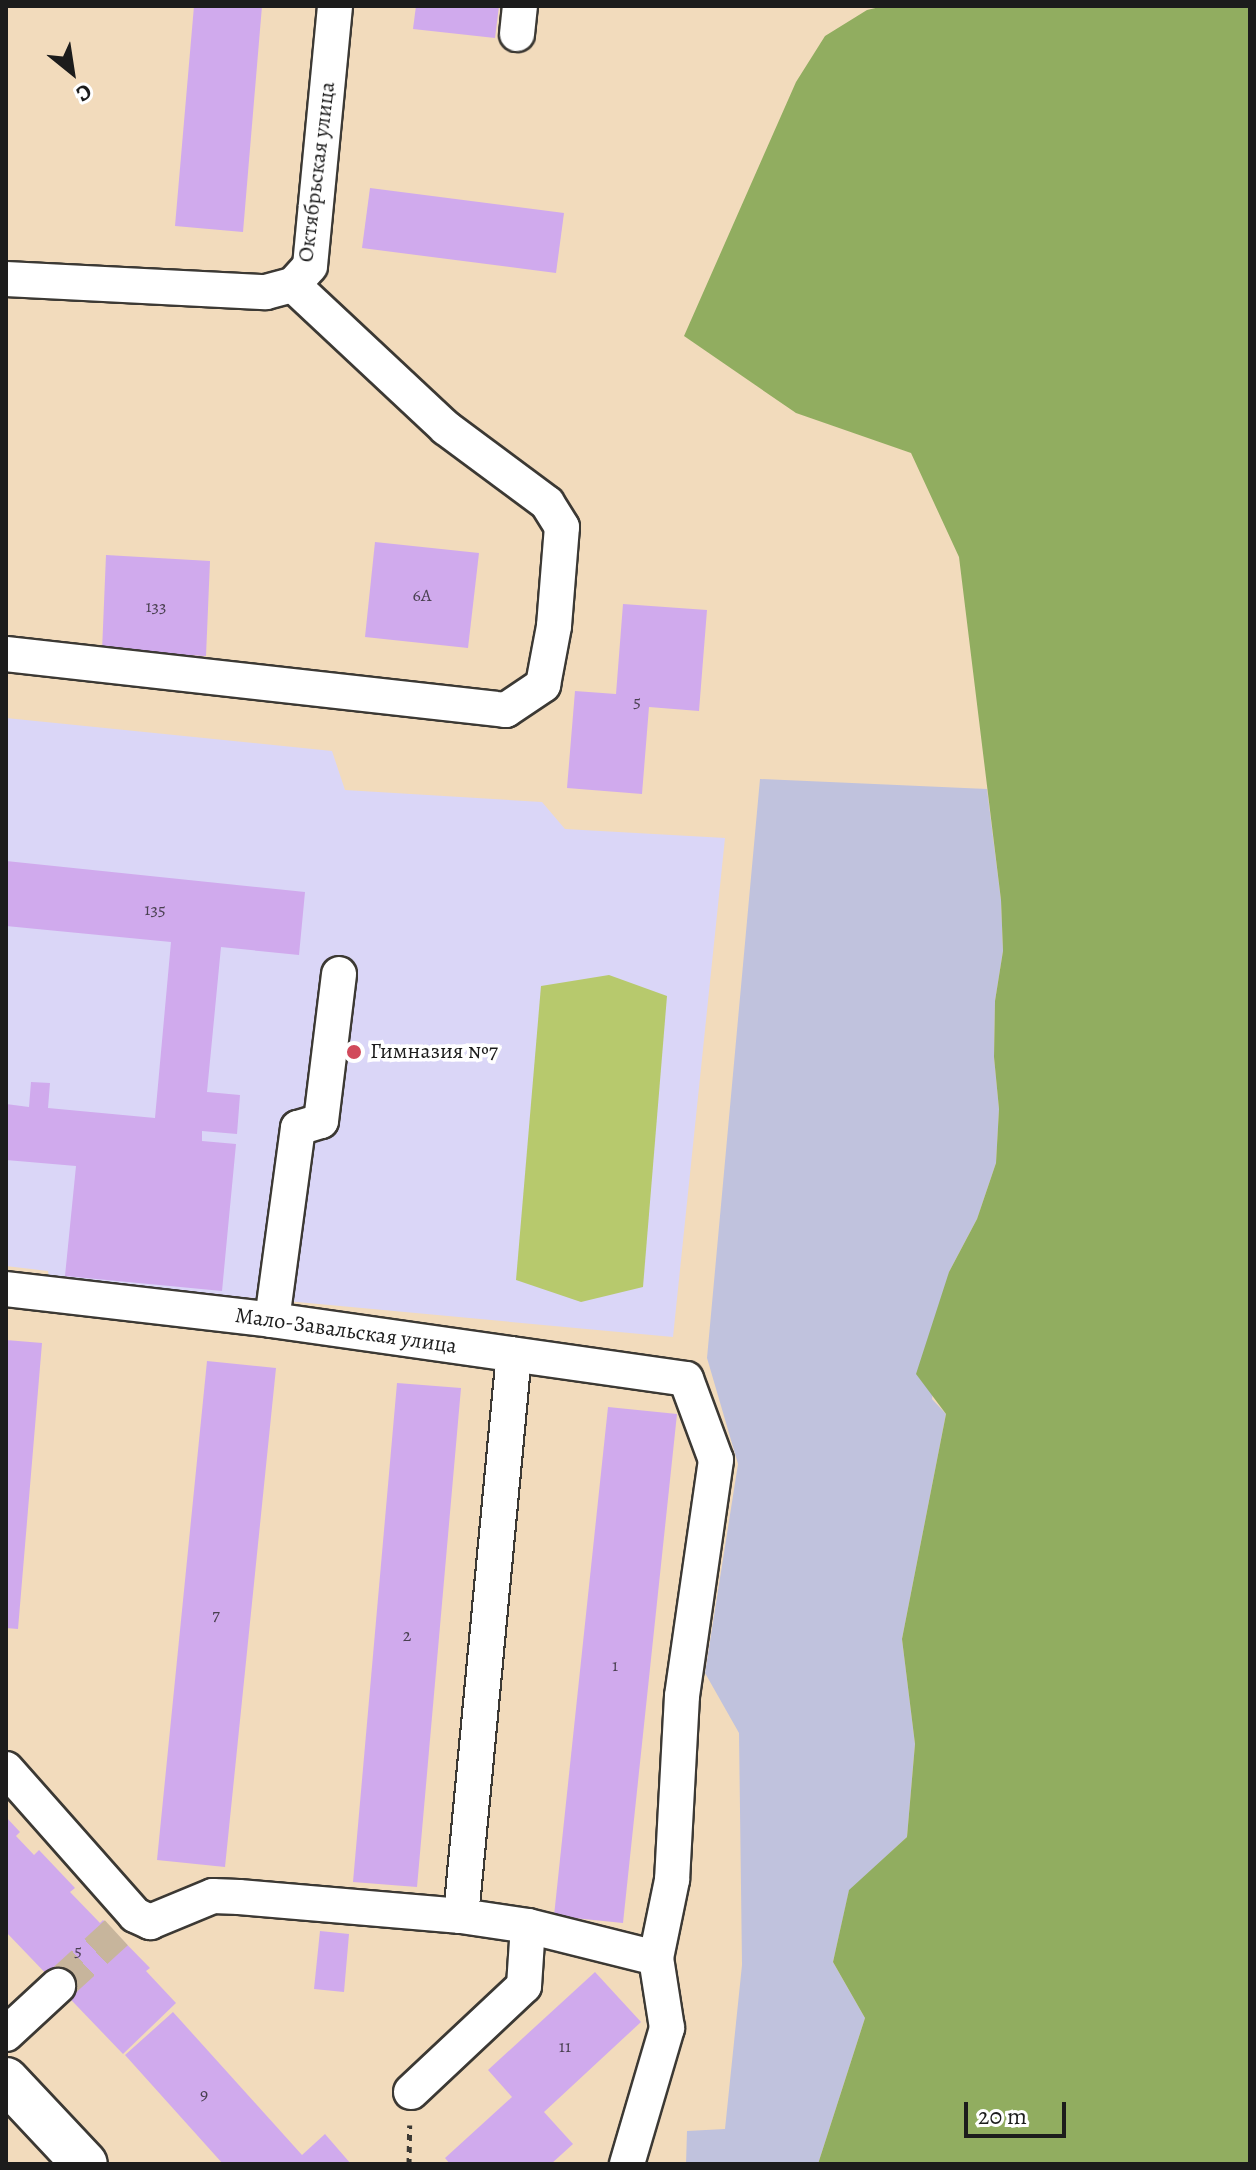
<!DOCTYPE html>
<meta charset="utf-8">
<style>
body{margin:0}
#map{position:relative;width:1256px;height:2170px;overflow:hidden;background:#f2dbbc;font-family:Alegreya,serif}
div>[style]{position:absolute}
.built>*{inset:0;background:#dad6f7}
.industrial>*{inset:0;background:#c0c2dd}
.green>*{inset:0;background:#b7c96d}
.forest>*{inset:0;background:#91ad60}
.building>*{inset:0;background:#d0aaed}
.minor-tunnel>*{height:34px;margin-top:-17px;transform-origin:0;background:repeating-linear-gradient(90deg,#c7b59c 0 34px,transparent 0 51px)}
.path>*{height:5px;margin-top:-2.5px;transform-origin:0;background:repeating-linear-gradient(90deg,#3c3934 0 6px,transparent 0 12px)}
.roads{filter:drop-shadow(2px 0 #3c3934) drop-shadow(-2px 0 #3c3934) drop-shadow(0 2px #3c3934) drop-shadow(0 -2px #3c3934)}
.minor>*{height:34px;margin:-17px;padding:0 17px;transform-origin:17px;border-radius:17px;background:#fff}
.major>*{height:44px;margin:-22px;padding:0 22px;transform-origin:22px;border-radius:22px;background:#fff}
.dots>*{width:22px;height:22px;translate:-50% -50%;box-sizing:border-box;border:4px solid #fff;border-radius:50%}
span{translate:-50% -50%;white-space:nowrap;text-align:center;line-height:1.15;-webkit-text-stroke:7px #fff;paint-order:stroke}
.number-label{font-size:18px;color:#494050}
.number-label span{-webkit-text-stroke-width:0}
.street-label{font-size:22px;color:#1c1c1c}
.poi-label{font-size:22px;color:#1c1c1c}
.left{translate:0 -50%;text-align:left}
.frame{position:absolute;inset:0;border:8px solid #1c1c1c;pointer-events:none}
.north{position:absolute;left:32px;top:32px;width:80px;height:80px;-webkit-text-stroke:6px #fff;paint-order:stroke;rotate:150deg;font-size:22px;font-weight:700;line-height:32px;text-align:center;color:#1c1c1c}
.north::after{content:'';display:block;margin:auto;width:28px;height:36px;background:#1c1c1c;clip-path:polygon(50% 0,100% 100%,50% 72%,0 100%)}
.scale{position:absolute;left:964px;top:2102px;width:102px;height:36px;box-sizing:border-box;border:4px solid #1c1c1c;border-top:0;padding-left:10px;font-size:24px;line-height:28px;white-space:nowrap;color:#1c1c1c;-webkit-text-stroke:6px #fff;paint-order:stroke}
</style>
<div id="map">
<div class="built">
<i style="clip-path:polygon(6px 718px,332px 751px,345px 790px,542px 802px,565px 829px,725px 838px,673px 1337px,49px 1279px,48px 1271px,6px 1266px)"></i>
</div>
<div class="industrial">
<i style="clip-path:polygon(760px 779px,987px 789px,1001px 900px,1003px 951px,995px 1001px,994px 1057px,999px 1109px,996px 1163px,977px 1219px,949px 1272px,932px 1399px,946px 1414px,902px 1639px,915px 1744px,907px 1837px,849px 1891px,833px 1962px,865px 2018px,818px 2164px,686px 2164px,687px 2131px,725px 2129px,742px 1965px,739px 1733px,705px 1673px,738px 1464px,707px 1358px)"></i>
</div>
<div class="green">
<i style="clip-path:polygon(609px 975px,667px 996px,643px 1287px,581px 1302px,516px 1280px,541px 986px)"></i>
</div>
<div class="forest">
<i style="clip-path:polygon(884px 6px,1250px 6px,1250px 2164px,818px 2164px,865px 2018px,833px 1962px,849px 1890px,907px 1837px,915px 1744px,902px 1639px,946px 1414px,916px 1374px,949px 1272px,977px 1219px,996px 1163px,999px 1109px,994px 1057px,995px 1001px,1003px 951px,1001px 900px,959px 557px,911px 453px,796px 413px,684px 336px,796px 82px,825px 36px,867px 10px)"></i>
</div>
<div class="building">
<i style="clip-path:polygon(194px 6px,262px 6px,243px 232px,175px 226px)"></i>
<i style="clip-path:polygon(416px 6px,499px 6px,495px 38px,413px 29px)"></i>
<i style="clip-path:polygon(370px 188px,564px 213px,556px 273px,362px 248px)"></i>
<i style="clip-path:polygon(375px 542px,479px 553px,468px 648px,365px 637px)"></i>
<i style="clip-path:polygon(106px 555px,210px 561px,206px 656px,102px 651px)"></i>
<i style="clip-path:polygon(623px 604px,707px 610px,699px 711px,649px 707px,642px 794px,567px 788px,575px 691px,616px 694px)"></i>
<i style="clip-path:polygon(6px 861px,305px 892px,299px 955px,221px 947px,207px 1092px,240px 1095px,237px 1134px,202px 1131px,202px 1141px,236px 1144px,222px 1291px,65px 1276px,76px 1166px,6px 1160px,6px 1104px,29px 1107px,31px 1082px,50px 1083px,48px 1108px,155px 1118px,171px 942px,6px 926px)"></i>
<i style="clip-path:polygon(6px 1340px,42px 1343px,18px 1629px,6px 1628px)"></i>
<i style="clip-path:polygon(207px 1361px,276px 1368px,225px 1867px,157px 1860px)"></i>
<i style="clip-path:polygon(397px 1383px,461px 1388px,417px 1887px,353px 1882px)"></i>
<i style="clip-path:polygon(608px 1407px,677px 1414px,623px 1923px,554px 1916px)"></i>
<i style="clip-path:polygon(6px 1817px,20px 1832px,16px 1836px,34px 1855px,39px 1850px,75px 1888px,70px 1892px,100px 1923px,103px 1920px,150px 1968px,146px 1971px,176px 2003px,123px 2054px,6px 1932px)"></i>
<i style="clip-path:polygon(320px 1931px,349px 1934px,344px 1992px,314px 1989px)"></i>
<i style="clip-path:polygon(595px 1972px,641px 2022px,544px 2112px,573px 2144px,551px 2164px,450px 2164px,445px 2158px,512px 2097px,488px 2070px)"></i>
<i style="clip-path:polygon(173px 2012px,302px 2155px,325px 2134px,351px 2164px,223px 2164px,125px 2055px)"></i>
</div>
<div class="minor-tunnel">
<i style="left:58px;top:1986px;width:79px;rotate:-42.4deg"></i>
</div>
<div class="path">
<i style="left:409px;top:2164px;width:39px;rotate:-89deg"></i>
</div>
<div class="roads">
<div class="minor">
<i style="left:517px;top:34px;width:28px;rotate:-84deg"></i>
<i style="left:6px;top:279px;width:260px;rotate:2.9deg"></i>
<i style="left:266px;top:292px;width:28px;rotate:-15deg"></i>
<i style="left:293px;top:285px;width:25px;rotate:-48deg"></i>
<i style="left:310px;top:266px;width:261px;rotate:-84.5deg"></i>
<i style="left:6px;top:654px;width:503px;rotate:6.39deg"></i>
<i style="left:506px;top:710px;width:45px;rotate:-34deg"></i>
<i style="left:543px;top:685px;width:60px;rotate:-79.4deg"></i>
<i style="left:554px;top:626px;width:99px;rotate:-85.4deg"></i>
<i style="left:562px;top:527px;width:28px;rotate:-122deg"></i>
<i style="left:547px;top:503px;width:126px;rotate:-143.4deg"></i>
<i style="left:446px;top:428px;width:209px;rotate:-136.9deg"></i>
<i style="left:6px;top:1289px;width:268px;rotate:6.6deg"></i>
<i style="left:272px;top:1320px;width:418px;rotate:8.1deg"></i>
<i style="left:686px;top:1379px;width:86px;rotate:69.7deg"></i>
<i style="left:716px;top:1460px;width:238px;rotate:98.2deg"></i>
<i style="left:682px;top:1696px;width:184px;rotate:93.1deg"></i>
<i style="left:672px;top:1880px;width:80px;rotate:101.6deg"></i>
<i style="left:272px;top:1320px;width:194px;rotate:-82.3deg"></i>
<i style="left:298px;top:1128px;width:24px;rotate:-17deg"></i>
<i style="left:321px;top:1121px;width:148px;rotate:-83deg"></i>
<i style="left:6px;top:1769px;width:195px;rotate:48.5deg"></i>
<i style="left:135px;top:1915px;width:17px;rotate:25deg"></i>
<i style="left:150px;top:1922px;width:68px;rotate:-22.4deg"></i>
<i style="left:213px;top:1896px;width:26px;rotate:2deg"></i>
<i style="left:239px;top:1897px;width:223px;rotate:4.9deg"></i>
<i style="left:461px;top:1916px;width:68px;rotate:8.5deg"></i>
<i style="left:528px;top:1926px;width:132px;rotate:14deg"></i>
<i style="left:656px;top:1958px;width:71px;rotate:81.1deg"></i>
<i style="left:667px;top:2028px;width:142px;rotate:106.4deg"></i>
<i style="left:461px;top:1916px;width:564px;rotate:-84.61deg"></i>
<i style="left:6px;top:2034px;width:71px;rotate:-42.7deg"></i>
<i style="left:411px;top:2092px;width:155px;rotate:-43.2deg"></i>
<i style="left:524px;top:1986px;width:60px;rotate:-86.2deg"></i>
</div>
<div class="major">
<i style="left:6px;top:2080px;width:115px;rotate:46.8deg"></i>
</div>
</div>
<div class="dots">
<i style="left:354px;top:1052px;background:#d1495b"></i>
</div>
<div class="number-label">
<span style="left:422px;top:595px">6А</span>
<span style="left:156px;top:606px">133</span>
<span style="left:637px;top:701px">5</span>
<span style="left:155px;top:909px">135</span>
<span style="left:216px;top:1614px">7</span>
<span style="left:407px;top:1635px">2</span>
<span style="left:615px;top:1665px">1</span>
<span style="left:78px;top:1950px">5</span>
<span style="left:565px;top:2046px">11</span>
<span style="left:204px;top:2094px">9</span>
</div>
<div class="street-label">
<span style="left:317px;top:172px;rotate:-83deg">Октябрьская улица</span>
<span style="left:346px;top:1331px;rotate:8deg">Мало-Завальская улица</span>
</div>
<div class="poi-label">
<span class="left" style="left:370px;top:1052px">Гимназия №7</span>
</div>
<div class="frame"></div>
<div class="north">С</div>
<div class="scale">20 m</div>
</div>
